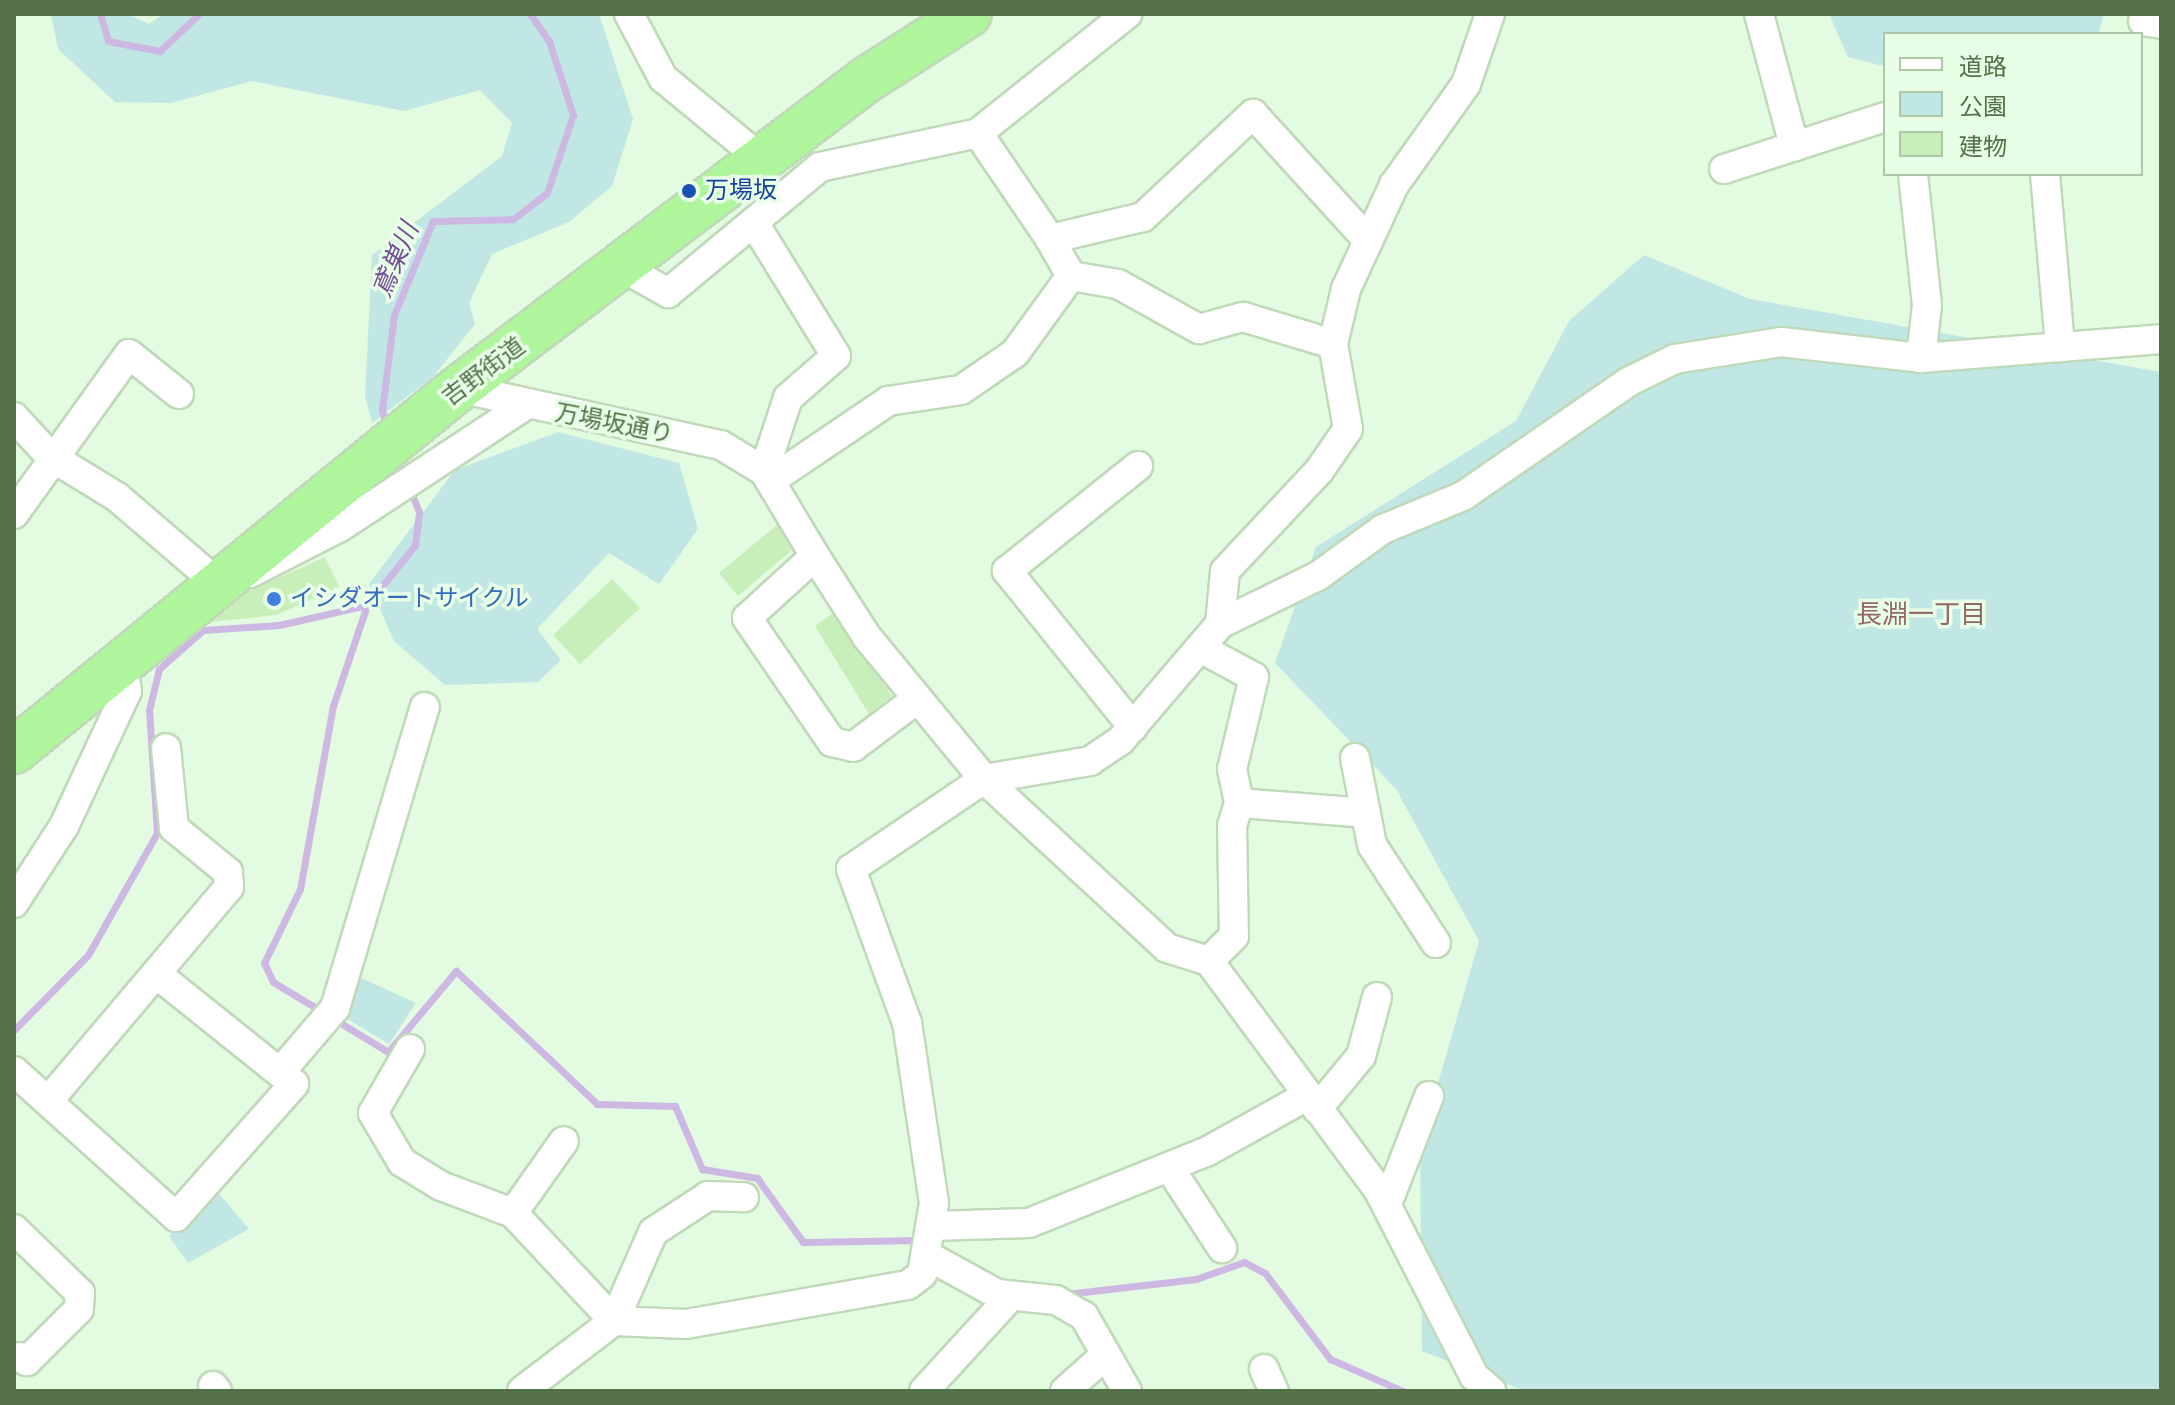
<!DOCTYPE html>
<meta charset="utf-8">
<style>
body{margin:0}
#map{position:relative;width:2175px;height:1405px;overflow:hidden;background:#e2fbe1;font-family:"Fira Sans Condensed","Noto Sans JP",sans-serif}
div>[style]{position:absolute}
.green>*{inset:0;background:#c1e7e5}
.stream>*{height:7px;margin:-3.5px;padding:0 3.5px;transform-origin:3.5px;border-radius:3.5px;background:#cdb7e3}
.building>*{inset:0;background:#c8efba}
.roads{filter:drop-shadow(2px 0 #bfd9b9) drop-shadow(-2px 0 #bfd9b9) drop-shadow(0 2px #bfd9b9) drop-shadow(0 -2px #bfd9b9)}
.minor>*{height:28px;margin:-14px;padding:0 14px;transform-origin:14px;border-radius:14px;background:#fff}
.trunk>*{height:44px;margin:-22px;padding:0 22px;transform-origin:22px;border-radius:22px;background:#aef59c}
.dots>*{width:22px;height:22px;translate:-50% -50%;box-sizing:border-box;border:4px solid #e8fee7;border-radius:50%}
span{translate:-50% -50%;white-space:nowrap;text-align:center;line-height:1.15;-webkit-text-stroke:7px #e8fee7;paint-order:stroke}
.transit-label{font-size:24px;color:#164399}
.left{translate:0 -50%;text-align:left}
.street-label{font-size:24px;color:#55714a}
.shop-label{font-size:24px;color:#366cbe}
.water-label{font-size:26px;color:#734e97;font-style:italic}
.neighbourhood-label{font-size:26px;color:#946665}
.frame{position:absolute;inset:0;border:16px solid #55714a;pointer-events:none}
.legend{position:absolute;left:1883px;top:32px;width:260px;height:144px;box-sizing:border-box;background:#e8fee7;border:2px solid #adc6a8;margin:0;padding:10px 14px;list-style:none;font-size:24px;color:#55714a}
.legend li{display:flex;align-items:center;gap:16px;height:40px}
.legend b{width:40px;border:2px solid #adc6a8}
</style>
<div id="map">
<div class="green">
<i style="clip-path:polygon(51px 14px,128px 14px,149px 24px,164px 14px,599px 14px,633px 119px,612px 186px,569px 222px,492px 254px,469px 303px,475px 324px,433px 377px,372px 423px,365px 396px,372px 255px,502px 156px,512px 123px,480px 90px,404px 111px,252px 81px,171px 103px,115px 102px,58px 49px)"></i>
<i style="clip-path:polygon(1829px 14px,2104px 14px,2098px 34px,1885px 34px,1883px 66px,1848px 57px)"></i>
<i style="clip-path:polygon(1644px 255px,1750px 299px,2161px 372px,2161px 1391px,1525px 1391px,1422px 1351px,1420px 1146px,1479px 941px,1396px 789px,1275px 663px,1316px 547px,1516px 421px,1569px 321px)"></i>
<i style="clip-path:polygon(558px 432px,679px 463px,698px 529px,659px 584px,609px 553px,537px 629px,561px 660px,538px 682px,445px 685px,394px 641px,369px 584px,455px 470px)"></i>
<i style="clip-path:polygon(357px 976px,416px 1003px,389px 1044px,344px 1017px)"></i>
<i style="clip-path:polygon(215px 1189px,249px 1229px,188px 1263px,169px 1236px)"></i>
</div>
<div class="stream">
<i style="left:100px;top:14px;width:28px;rotate:73deg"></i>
<i style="left:108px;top:41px;width:53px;rotate:10.9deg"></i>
<i style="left:160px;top:51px;width:54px;rotate:-43.5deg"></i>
<i style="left:386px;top:427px;width:17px;rotate:-103deg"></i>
<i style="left:382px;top:410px;width:96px;rotate:-82.8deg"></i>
<i style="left:394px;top:315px;width:102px;rotate:-67.5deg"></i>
<i style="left:433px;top:221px;width:80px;rotate:-1.4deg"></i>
<i style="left:513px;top:219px;width:43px;rotate:-37.4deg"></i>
<i style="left:547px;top:193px;width:82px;rotate:-71.6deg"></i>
<i style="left:573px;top:115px;width:78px;rotate:-108deg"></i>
<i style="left:549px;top:41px;width:33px;rotate:-125deg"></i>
<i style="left:323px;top:1012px;width:58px;rotate:-149deg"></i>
<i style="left:273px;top:982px;width:21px;rotate:-115deg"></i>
<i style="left:264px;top:963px;width:82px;rotate:-64.1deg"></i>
<i style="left:300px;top:889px;width:186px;rotate:-79.8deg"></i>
<i style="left:333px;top:706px;width:107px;rotate:-71.4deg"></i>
<i style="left:367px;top:605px;width:77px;rotate:-51.3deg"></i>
<i style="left:415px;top:545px;width:33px;rotate:-83deg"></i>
<i style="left:419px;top:512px;width:27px;rotate:-112deg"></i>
<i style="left:334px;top:1019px;width:63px;rotate:31.4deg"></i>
<i style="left:388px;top:1052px;width:106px;rotate:-50deg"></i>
<i style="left:456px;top:971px;width:194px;rotate:43.3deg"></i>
<i style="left:597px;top:1104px;width:78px;rotate:1.5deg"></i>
<i style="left:675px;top:1106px;width:69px;rotate:66.8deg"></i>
<i style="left:702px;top:1169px;width:56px;rotate:9.3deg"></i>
<i style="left:757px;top:1178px;width:79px;rotate:54.3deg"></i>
<i style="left:803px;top:1242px;width:119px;rotate:-1deg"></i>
<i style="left:14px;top:1030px;width:105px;rotate:-45.4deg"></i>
<i style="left:88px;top:955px;width:140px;rotate:-60.5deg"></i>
<i style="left:157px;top:833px;width:123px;rotate:-93.7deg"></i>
<i style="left:149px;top:710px;width:42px;rotate:-76.3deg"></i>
<i style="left:159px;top:669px;width:59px;rotate:-41.6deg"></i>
<i style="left:203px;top:630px;width:76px;rotate:-3.8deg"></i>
<i style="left:279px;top:625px;width:90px;rotate:-12.8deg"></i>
<i style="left:1066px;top:1294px;width:131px;rotate:-6.6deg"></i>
<i style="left:1196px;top:1279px;width:51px;rotate:-19.5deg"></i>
<i style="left:1244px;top:1262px;width:24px;rotate:28deg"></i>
<i style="left:1265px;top:1273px;width:108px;rotate:52.9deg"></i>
<i style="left:1330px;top:1359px;width:80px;rotate:23.7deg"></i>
</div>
<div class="building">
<i style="clip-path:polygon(777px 525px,792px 550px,738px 596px,719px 573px)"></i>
<i style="clip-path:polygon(325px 557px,339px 587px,276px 615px,211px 622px,251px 590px)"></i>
<i style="clip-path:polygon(612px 579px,640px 608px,580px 664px,553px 635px)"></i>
<i style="clip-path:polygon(832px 614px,892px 696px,869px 714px,815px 626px)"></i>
</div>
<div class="roads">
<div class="minor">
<i style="left:629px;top:14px;width:72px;rotate:62deg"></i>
<i style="left:663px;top:78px;width:132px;rotate:39.5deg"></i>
<i style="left:1759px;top:14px;width:137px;rotate:75.1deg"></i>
<i style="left:2143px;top:21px;width:18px;rotate:9deg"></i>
<i style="left:978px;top:133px;width:128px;rotate:55.8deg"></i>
<i style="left:1050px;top:239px;width:96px;rotate:-13.3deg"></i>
<i style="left:1143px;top:217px;width:151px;rotate:-43.1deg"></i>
<i style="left:1253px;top:114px;width:166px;rotate:47.7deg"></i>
<i style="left:1724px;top:169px;width:169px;rotate:-17.9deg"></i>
<i style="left:1913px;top:174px;width:132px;rotate:83.9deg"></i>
<i style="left:1927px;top:305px;width:53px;rotate:96.5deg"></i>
<i style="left:2045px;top:174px;width:174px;rotate:85deg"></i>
<i style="left:754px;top:223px;width:156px;rotate:58.3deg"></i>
<i style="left:836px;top:356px;width:64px;rotate:138.8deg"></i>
<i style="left:788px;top:398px;width:77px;rotate:108.2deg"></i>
<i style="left:764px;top:471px;width:99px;rotate:59deg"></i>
<i style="left:815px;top:556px;width:96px;rotate:57.3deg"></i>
<i style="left:867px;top:637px;width:184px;rotate:50.5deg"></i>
<i style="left:984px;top:779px;width:249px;rotate:42.7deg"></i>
<i style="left:1167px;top:948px;width:44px;rotate:17.2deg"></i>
<i style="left:1209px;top:961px;width:286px;rotate:53.5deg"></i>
<i style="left:1379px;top:1191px;width:208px;rotate:62.8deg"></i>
<i style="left:1474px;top:1376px;width:23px;rotate:41deg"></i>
<i style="left:1050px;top:239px;width:43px;rotate:60.4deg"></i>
<i style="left:1071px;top:276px;width:48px;rotate:9.7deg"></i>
<i style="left:1118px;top:284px;width:93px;rotate:29.1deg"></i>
<i style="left:1199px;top:329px;width:46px;rotate:-15.3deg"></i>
<i style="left:1243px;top:317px;width:94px;rotate:16.7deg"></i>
<i style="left:624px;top:268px;width:51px;rotate:29.6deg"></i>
<i style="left:668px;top:293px;width:197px;rotate:-39.7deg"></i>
<i style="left:820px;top:167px;width:162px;rotate:-12.1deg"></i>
<i style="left:978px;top:133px;width:191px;rotate:-38.6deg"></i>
<i style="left:459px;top:388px;width:268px;rotate:12.3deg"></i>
<i style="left:721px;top:445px;width:50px;rotate:31.2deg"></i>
<i style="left:14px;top:417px;width:53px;rotate:47.3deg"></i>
<i style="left:50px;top:456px;width:79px;rotate:31.5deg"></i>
<i style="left:117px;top:497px;width:130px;rotate:40.6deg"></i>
<i style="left:770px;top:481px;width:143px;rotate:-34.1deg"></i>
<i style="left:888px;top:401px;width:74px;rotate:-8.6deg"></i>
<i style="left:961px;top:390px;width:65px;rotate:-34.4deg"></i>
<i style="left:1015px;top:353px;width:95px;rotate:-54deg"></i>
<i style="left:14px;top:514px;width:197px;rotate:-54.3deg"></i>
<i style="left:129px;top:354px;width:64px;rotate:38.7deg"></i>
<i style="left:815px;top:556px;width:92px;rotate:137.6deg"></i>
<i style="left:747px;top:618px;width:150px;rotate:55.6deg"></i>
<i style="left:832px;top:742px;width:22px;rotate:13deg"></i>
<i style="left:853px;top:747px;width:80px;rotate:-36.9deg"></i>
<i style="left:250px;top:573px;width:101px;rotate:-27.1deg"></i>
<i style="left:340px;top:527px;width:220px;rotate:-33.3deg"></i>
<i style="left:1220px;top:624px;width:109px;rotate:-26.1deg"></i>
<i style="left:1318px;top:576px;width:80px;rotate:-35.9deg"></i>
<i style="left:1383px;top:529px;width:87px;rotate:-22.4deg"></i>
<i style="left:1463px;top:496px;width:201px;rotate:-34.6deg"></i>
<i style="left:1628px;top:382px;width:52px;rotate:-26.1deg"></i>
<i style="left:1675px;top:359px;width:107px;rotate:-9.1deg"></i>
<i style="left:1781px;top:342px;width:141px;rotate:6.5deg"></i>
<i style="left:1921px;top:358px;width:241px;rotate:-4.5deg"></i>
<i style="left:1200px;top:648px;width:61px;rotate:28.2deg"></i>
<i style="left:1254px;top:677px;width:95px;rotate:103.4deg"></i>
<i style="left:1232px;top:769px;width:35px;rotate:78deg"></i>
<i style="left:1239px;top:803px;width:24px;rotate:107deg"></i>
<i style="left:1232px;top:826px;width:110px;rotate:89deg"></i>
<i style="left:1234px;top:936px;width:35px;rotate:135deg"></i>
<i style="left:1133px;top:727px;width:201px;rotate:-128.9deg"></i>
<i style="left:1007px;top:571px;width:168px;rotate:-38.7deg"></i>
<i style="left:1355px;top:758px;width:89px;rotate:78.9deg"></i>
<i style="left:1372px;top:845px;width:117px;rotate:56.9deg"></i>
<i style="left:1239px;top:803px;width:127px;rotate:4.5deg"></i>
<i style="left:14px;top:903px;width:92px;rotate:-57deg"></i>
<i style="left:64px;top:826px;width:149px;rotate:-65deg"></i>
<i style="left:127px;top:691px;width:29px;rotate:-100deg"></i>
<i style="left:410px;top:1049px;width:74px;rotate:120deg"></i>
<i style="left:373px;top:1113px;width:57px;rotate:59.4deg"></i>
<i style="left:402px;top:1162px;width:46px;rotate:31.6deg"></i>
<i style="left:441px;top:1186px;width:77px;rotate:20.6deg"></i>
<i style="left:513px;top:1213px;width:148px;rotate:46.9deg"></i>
<i style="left:614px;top:1321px;width:97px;rotate:-66.3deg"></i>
<i style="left:653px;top:1232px;width:66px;rotate:-33.2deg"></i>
<i style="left:708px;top:1196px;width:36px;rotate:2deg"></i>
<i style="left:282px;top:1070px;width:82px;rotate:-49.5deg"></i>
<i style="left:335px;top:1008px;width:314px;rotate:-73.4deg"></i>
<i style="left:14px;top:1071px;width:218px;rotate:42deg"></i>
<i style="left:176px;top:1217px;width:178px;rotate:-48.4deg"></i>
<i style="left:294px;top:1084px;width:174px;rotate:-141.3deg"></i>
<i style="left:49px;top:1100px;width:279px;rotate:-49.8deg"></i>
<i style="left:229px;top:887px;width:15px;rotate:-94deg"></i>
<i style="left:228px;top:872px;width:70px;rotate:-140.8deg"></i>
<i style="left:174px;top:828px;width:80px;rotate:-95.7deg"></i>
<i style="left:1317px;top:1109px;width:69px;rotate:-50.3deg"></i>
<i style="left:1361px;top:1056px;width:61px;rotate:-74.8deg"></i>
<i style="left:1169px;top:1167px;width:97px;rotate:56.8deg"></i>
<i style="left:1387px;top:1204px;width:116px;rotate:-68.7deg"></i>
<i style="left:513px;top:1213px;width:88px;rotate:-54.7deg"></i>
<i style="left:932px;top:1226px;width:97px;rotate:-1.8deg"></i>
<i style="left:1029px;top:1223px;width:193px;rotate:-21.9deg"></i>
<i style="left:1208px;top:1151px;width:113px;rotate:-29.1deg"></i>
<i style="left:14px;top:1229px;width:92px;rotate:44.1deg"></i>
<i style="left:80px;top:1293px;width:16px;rotate:94deg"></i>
<i style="left:79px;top:1309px;width:74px;rotate:135deg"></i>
<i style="left:27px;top:1361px;width:8px;rotate:-150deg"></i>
<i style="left:928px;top:1256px;width:79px;rotate:28.8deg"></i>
<i style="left:997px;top:1294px;width:59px;rotate:5.8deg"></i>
<i style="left:1056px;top:1300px;width:32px;rotate:30deg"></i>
<i style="left:1084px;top:1316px;width:86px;rotate:60.2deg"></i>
<i style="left:1264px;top:1369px;width:24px;rotate:66deg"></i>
<i style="left:213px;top:1386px;width:6px;rotate:51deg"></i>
<i style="left:522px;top:1391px;width:116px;rotate:-37.3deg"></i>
<i style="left:614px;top:1321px;width:72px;rotate:2.4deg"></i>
<i style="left:686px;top:1324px;width:225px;rotate:-10deg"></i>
<i style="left:908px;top:1285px;width:18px;rotate:-38deg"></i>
<i style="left:922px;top:1274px;width:72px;rotate:-80.4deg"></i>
<i style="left:934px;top:1203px;width:182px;rotate:-98.5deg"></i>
<i style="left:907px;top:1023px;width:164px;rotate:-110deg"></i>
<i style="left:851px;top:869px;width:161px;rotate:-34.1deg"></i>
<i style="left:984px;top:779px;width:108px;rotate:-9.6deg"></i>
<i style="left:1090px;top:761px;width:37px;rotate:-34deg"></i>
<i style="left:1121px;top:740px;width:153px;rotate:-49.5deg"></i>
<i style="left:1220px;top:624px;width:53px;rotate:-84.6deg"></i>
<i style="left:1225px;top:571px;width:137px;rotate:-46.8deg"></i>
<i style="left:1319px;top:471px;width:51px;rotate:-55.4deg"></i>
<i style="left:1348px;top:429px;width:86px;rotate:-100deg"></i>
<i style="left:1333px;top:344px;width:57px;rotate:-76.7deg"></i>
<i style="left:1346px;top:289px;width:115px;rotate:-65.2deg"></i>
<i style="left:1394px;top:185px;width:124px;rotate:-54.5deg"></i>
<i style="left:1466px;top:84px;width:74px;rotate:-71.1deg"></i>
<i style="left:924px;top:1391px;width:129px;rotate:-47.5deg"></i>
<i style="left:1065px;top:1391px;width:50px;rotate:-41.7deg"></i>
</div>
<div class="trunk">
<i style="left:14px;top:751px;width:574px;rotate:-39.21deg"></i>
<i style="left:459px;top:388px;width:510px;rotate:-37.12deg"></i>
<i style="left:866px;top:80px;width:122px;rotate:-32.7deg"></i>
</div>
</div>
<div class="dots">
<i style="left:689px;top:191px;background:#1a4fb4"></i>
<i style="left:274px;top:599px;background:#3f7fe0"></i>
</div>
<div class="transit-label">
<span class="left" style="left:705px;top:191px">万場坂</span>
</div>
<div class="street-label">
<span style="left:484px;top:372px;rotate:-37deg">吉野街道</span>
<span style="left:614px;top:424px;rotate:11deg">万場坂通り</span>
</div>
<div class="shop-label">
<span class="left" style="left:290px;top:599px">イシダオートサイクル</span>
</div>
<div class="water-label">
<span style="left:396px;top:260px;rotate:-67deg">鳶巣川</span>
</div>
<div class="neighbourhood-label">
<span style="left:1921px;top:615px">長淵一丁目</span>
</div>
<div class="frame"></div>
<ul class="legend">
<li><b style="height:10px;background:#fff"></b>道路</li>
<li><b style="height:22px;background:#c1e7e5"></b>公園</li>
<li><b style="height:22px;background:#c8efba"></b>建物</li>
</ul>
</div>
